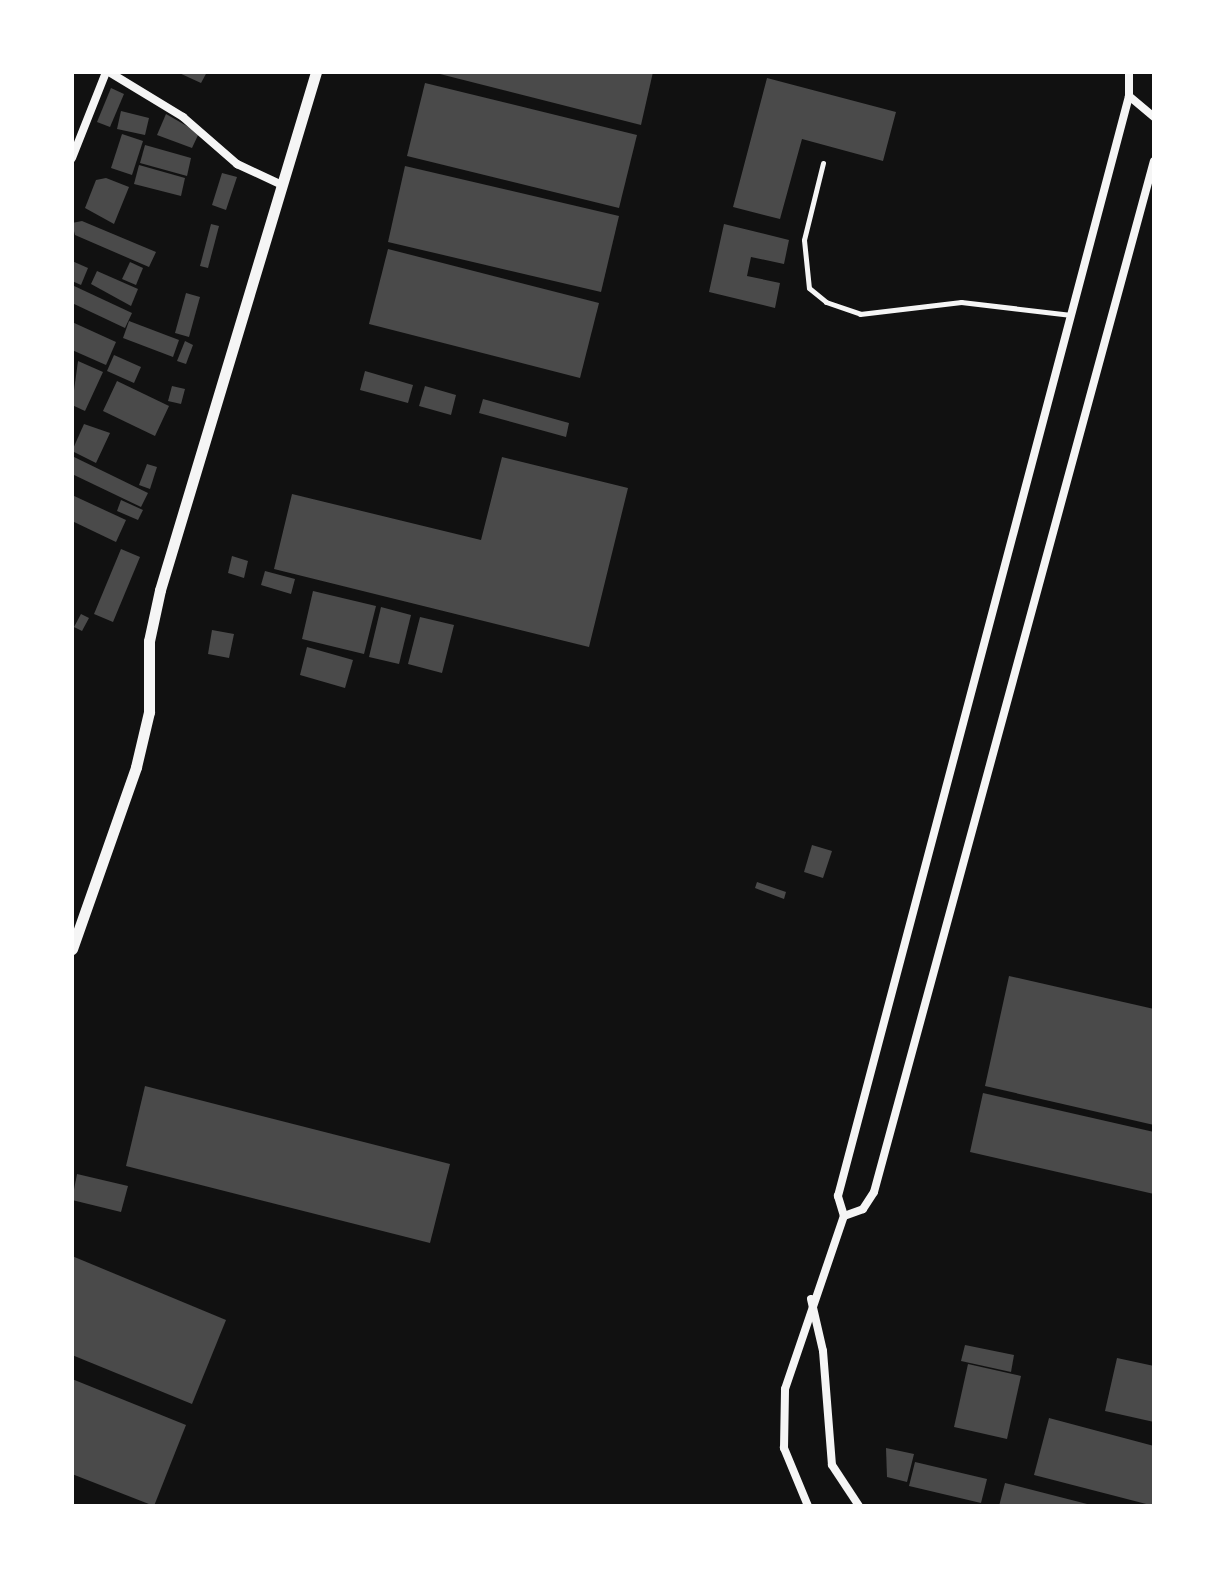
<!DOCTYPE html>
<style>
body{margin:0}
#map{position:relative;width:1226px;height:1578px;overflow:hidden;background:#111;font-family:Overpass,sans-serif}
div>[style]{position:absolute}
.building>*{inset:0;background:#4a4a4a}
.service>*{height:5px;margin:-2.5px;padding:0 2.5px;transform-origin:2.5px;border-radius:2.5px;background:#f5f5f5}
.minor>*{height:8px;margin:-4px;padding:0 4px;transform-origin:4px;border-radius:4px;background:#f5f5f5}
.tertiary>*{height:11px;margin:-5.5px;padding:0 5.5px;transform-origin:5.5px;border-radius:5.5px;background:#f5f5f5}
span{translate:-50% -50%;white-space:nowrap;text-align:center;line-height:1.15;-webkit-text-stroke:8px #fff;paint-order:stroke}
.frame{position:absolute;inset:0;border:74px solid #fff;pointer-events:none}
</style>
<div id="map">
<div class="building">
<i style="clip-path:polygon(177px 72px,207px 72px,201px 83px)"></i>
<i style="clip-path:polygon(432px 72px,653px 72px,641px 125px)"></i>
<i style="clip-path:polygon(767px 78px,896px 112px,883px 161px,802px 139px,780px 219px,733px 207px)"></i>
<i style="clip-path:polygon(425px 83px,637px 135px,619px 208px,407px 156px)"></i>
<i style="clip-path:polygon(111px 88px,124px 94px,110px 127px,97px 122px)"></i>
<i style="clip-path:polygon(121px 111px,149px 118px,145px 135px,117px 129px)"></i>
<i style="clip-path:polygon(166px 114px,199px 133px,192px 148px,157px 135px)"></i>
<i style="clip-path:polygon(122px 134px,143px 141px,132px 175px,111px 168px)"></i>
<i style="clip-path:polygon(145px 145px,191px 158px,187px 176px,140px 163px)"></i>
<i style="clip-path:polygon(139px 165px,185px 178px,181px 196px,134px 184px)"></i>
<i style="clip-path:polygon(405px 166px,619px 216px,601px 292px,388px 242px)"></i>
<i style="clip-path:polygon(222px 173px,237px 177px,226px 210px,212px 205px)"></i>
<i style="clip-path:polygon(106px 178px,129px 187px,114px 224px,85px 208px,96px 180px)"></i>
<i style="clip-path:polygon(82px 221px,156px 252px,149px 267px,75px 235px,72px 223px)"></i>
<i style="clip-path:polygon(211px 224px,219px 226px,208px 268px,200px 266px)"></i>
<i style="clip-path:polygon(724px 224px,789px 240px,784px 264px,751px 257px,747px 276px,780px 283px,775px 308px,709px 292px)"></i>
<i style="clip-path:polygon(388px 249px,599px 303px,580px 378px,369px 324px)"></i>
<i style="clip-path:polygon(72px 261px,88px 268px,81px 285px,72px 281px)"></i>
<i style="clip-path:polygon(130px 262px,143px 268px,136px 285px,122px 279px)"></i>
<i style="clip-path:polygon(97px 271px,138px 289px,131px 306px,91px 284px)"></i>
<i style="clip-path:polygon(72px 285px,132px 313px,125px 328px,72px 303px)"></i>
<i style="clip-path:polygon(186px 293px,200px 297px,189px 337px,175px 333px)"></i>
<i style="clip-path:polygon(129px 321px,179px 340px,173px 357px,123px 338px)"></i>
<i style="clip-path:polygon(72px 322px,116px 342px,106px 365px,72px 350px)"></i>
<i style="clip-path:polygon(185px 341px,193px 345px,186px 364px,177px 361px)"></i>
<i style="clip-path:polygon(114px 355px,141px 367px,134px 383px,107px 371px)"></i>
<i style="clip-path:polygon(78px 361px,103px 372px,85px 411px,72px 405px)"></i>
<i style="clip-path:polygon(365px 371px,413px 385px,408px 403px,360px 390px)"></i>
<i style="clip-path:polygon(117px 381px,169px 406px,155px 436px,103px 411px)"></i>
<i style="clip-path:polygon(172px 386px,185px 389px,181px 404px,168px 401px)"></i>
<i style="clip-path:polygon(425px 386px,456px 395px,451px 415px,419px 406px)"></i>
<i style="clip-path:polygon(483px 399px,569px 423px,566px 437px,479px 413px)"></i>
<i style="clip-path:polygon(84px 424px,110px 433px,96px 463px,72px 451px)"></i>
<i style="clip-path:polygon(72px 456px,148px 493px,141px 507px,72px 474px)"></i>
<i style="clip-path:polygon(502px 457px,628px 488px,589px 647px,274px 569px,292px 494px,481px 540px)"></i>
<i style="clip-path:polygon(147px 464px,157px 467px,150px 489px,139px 485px)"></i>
<i style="clip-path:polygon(72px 495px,126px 520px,116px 542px,72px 521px)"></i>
<i style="clip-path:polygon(121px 500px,143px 510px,138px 520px,117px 511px)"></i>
<i style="clip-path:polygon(121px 549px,140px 557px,113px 622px,94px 614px)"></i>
<i style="clip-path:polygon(232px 556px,248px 561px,244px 578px,228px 573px)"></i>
<i style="clip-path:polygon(265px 571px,295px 579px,291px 594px,261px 585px)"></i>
<i style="clip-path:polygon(313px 591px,376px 606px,364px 654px,302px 639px)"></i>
<i style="clip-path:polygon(381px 607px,411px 615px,399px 664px,369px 657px)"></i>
<i style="clip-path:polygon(81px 614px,89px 618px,82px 631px,74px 627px)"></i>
<i style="clip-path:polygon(420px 617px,454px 625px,442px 673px,408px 664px)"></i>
<i style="clip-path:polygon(212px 630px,234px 634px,229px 658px,208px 654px)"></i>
<i style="clip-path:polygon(307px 647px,353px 660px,345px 688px,300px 675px)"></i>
<i style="clip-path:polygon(812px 845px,832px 851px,823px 878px,804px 872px)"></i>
<i style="clip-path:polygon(757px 882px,786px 892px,784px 899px,755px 888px)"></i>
<i style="clip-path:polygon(1009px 976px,1154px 1009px,1154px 1125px,985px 1086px)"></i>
<i style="clip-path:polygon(145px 1086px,450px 1164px,430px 1243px,126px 1166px)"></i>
<i style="clip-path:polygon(983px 1093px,1154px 1132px,1154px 1194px,970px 1152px)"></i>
<i style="clip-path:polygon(77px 1174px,128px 1186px,121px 1212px,72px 1200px)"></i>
<i style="clip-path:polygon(72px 1256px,226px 1320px,192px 1404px,72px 1355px)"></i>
<i style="clip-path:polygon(965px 1345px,1014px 1355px,1011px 1372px,961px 1361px)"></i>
<i style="clip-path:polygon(1117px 1358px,1154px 1366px,1154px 1422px,1105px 1411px)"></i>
<i style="clip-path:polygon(968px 1364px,1021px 1376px,1007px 1439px,954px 1427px)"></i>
<i style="clip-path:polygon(72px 1379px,186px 1425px,154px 1506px,72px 1474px)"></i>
<i style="clip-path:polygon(1049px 1418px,1154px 1446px,1154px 1506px,1034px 1475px)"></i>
<i style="clip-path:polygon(886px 1448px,914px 1454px,907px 1482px,887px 1477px)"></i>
<i style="clip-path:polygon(915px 1462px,987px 1479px,981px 1503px,909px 1486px)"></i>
<i style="clip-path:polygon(1005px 1483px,1091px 1505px,1091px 1506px,999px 1506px)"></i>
</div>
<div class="service">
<i style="left:823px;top:163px;width:79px;rotate:103.9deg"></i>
<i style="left:804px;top:240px;width:48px;rotate:84.1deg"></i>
<i style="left:809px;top:288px;width:22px;rotate:39deg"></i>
<i style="left:826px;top:302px;width:36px;rotate:19deg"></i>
<i style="left:860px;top:314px;width:102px;rotate:-6.8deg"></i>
<i style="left:961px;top:302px;width:111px;rotate:6.7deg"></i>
</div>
<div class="minor">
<i style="left:109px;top:72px;width:87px;rotate:31.3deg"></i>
<i style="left:183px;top:117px;width:72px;rotate:41deg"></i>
<i style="left:237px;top:164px;width:50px;rotate:25deg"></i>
<i style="left:1129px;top:72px;width:24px;rotate:90deg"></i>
<i style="left:1129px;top:96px;width:33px;rotate:40deg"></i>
<i style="left:72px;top:158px;width:92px;rotate:-68.4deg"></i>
<i style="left:844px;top:1216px;width:20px;rotate:-20deg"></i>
<i style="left:863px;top:1209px;width:20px;rotate:-57deg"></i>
<i style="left:874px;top:1192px;width:1068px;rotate:-74.81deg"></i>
<i style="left:811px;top:1299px;width:53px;rotate:77deg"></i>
<i style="left:823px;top:1351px;width:114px;rotate:85.5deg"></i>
<i style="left:832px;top:1465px;width:49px;rotate:56.6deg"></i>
<i style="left:808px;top:1506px;width:63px;rotate:-112.5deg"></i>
<i style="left:784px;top:1448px;width:59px;rotate:-89deg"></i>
<i style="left:785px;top:1389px;width:183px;rotate:-71.2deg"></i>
<i style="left:844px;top:1216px;width:21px;rotate:-107deg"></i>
<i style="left:838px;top:1196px;width:1138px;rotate:-75.18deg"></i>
</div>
<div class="tertiary">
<i style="left:72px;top:949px;width:193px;rotate:-70.6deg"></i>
<i style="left:136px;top:767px;width:57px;rotate:-76.7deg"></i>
<i style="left:149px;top:712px;width:71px;rotate:-90deg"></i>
<i style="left:149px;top:641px;width:52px;rotate:-77.8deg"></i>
<i style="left:160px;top:590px;width:541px;rotate:-73.24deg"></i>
</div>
<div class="frame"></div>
</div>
